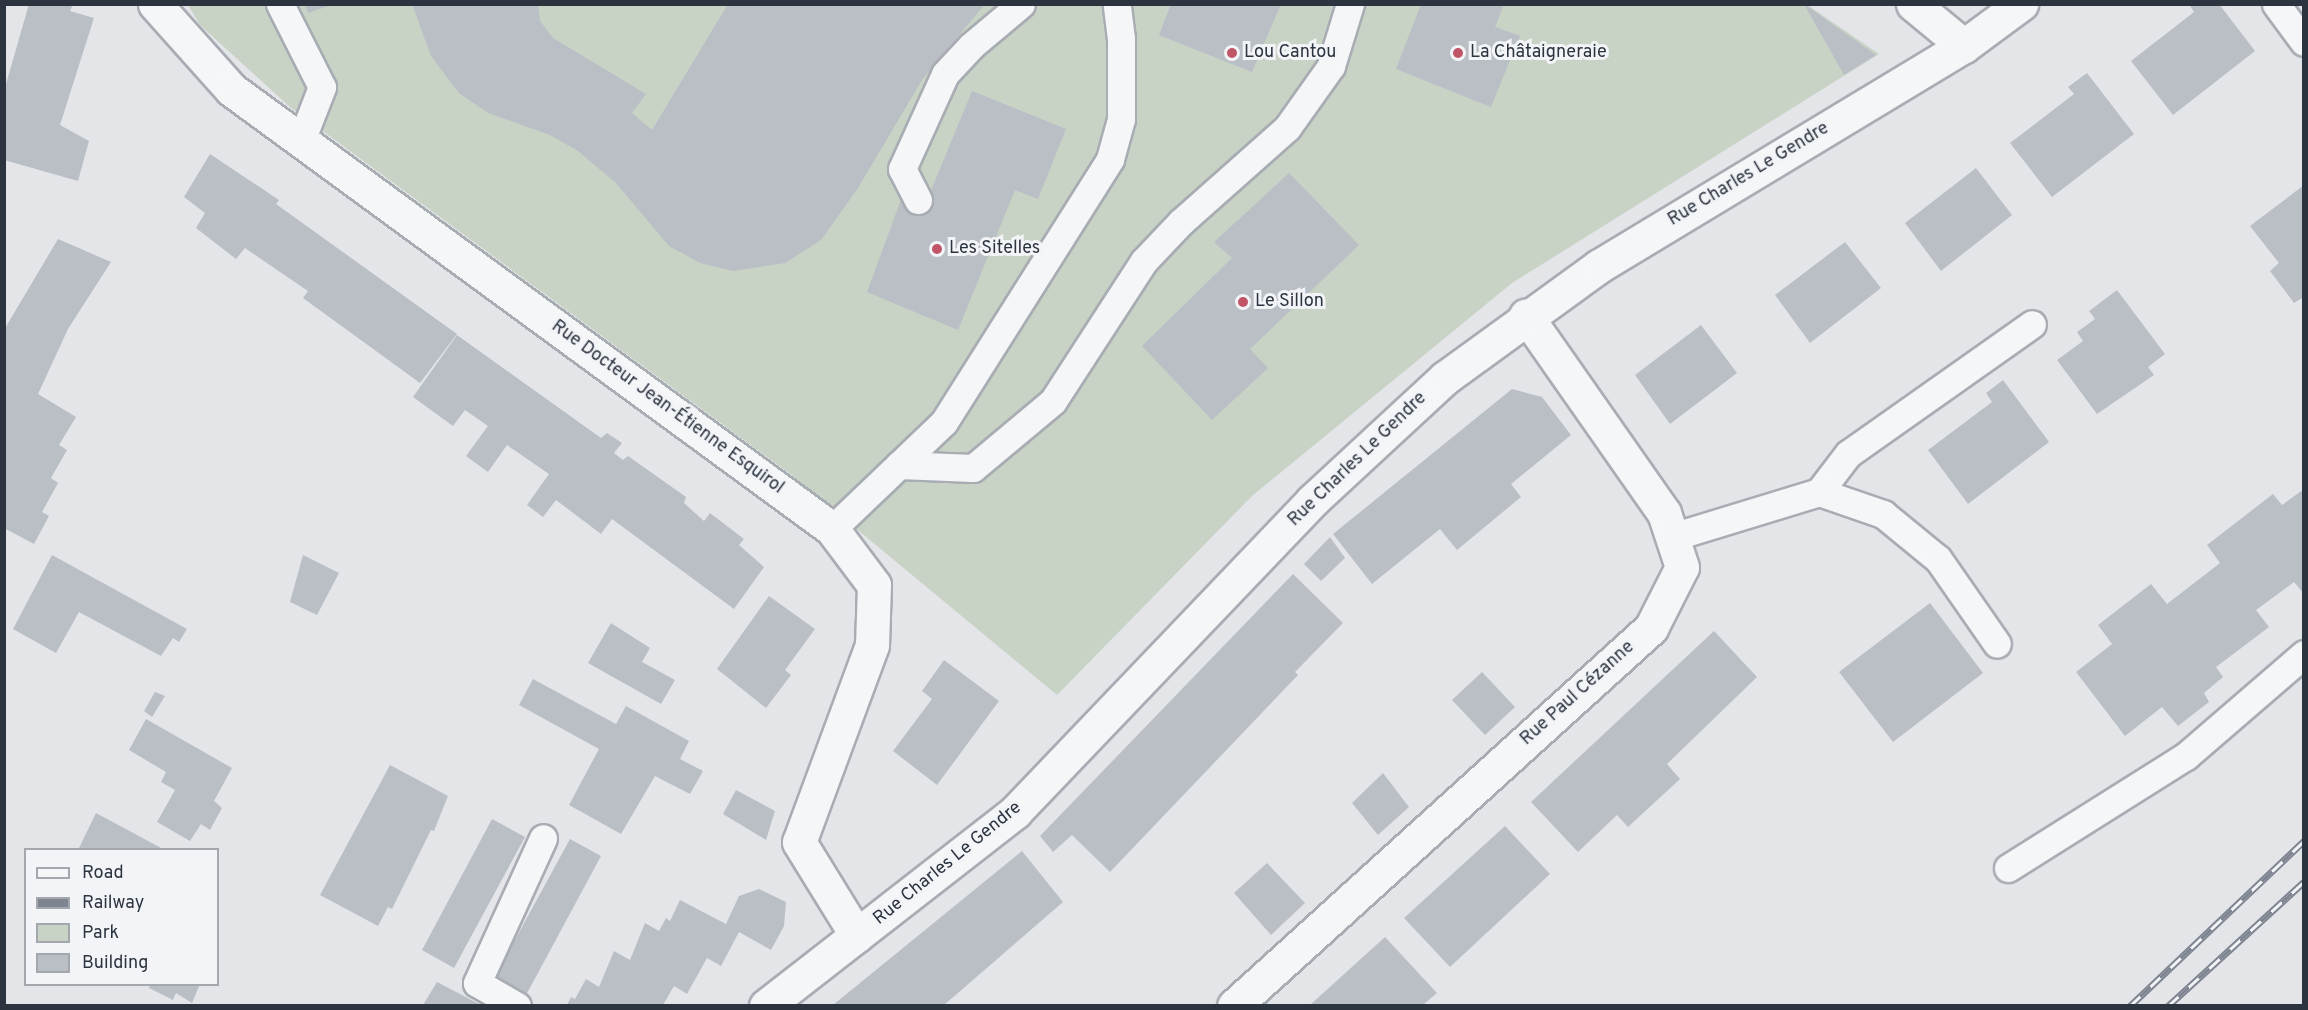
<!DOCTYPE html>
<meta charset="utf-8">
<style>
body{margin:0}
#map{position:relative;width:2308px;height:1010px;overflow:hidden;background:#e3e5e9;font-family:Overpass,sans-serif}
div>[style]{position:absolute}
.green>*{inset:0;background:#c8d2c5}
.building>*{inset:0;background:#babfc6}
.roads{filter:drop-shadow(2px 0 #a8acb3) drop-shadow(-2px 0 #a8acb3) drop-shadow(0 2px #a8acb3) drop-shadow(0 -2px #a8acb3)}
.service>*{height:27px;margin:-13.5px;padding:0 13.5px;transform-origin:13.5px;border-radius:13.5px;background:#f5f6f8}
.minor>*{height:33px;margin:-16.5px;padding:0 16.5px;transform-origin:16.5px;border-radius:16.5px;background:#f5f6f8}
.tertiary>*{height:33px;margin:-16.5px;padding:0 16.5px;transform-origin:16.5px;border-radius:16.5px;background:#f5f6f8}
.rail>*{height:7px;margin-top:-3.5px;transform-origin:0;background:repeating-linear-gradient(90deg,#f2f4f7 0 14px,#7e8591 0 28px);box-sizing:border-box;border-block:2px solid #7e8591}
.dots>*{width:16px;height:16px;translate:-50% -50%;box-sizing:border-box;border:3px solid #f2f4f7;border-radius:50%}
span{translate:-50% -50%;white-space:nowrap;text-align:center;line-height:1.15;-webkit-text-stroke:6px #f2f4f7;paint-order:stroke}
.poi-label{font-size:18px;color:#2c3440}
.left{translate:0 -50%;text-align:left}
.street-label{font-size:18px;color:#2c3440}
.frame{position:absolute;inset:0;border:6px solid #2c3440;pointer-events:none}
.legend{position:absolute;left:24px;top:848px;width:195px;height:138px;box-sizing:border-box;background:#f2f4f7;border:2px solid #a3a7ae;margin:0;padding:8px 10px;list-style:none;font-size:18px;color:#2c3440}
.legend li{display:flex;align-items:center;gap:12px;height:30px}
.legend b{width:30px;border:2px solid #a3a7ae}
</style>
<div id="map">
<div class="green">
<i style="clip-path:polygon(1806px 4px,1879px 54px,1512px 283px,1252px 496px,1057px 695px,789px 473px,290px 107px,200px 25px,188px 5px)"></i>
</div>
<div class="building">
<i style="clip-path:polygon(29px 4px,73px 4px,70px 11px,94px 18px,60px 125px,89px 141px,78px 181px,4px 160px,4px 91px)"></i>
<i style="clip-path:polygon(305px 4px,331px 4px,331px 5px,308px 13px)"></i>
<i style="clip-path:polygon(412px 4px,538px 4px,540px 21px,553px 38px,646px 94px,632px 113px,652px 130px,728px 4px,985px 4px,922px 80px,858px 188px,821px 240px,785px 263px,733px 271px,700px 263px,669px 246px,616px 183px,578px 151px,550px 135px,488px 113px,459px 93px,431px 56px)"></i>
<i style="clip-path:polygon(1171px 4px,1281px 4px,1252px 72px,1159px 35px)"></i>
<i style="clip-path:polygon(1421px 4px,1504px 4px,1495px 27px,1520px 36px,1491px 107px,1396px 69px)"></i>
<i style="clip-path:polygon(1804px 4px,1876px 55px,1844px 75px)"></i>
<i style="clip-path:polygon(2189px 4px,2219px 4px,2255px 51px,2173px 115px,2131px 61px,2194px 12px)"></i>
<i style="clip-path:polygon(2087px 73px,2134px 134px,2052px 197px,2010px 143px,2074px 94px,2068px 87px)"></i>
<i style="clip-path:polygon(972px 91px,1066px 129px,1038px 199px,1015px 190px,958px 330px,867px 292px,902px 197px,925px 205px)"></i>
<i style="clip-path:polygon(210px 154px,279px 200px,276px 204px,457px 334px,420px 383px,303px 298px,308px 291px,245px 248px,236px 259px,196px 228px,205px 213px,184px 197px)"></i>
<i style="clip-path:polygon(1976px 168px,2012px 215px,1941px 271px,1905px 223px)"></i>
<i style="clip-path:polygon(1289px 173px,1359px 245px,1250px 349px,1268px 368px,1212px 420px,1142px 346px,1232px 258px,1214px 242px)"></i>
<i style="clip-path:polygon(2304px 185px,2304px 297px,2294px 303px,2270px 271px,2279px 263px,2250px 226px)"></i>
<i style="clip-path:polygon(58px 239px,111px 262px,68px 329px,38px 394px,76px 417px,59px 445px,67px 450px,51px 478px,58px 483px,42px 512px,49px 516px,34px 544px,4px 528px,4px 330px)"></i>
<i style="clip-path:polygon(1845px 242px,1881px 288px,1810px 343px,1775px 295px)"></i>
<i style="clip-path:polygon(2117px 290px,2165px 354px,2148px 367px,2154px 375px,2097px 414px,2057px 360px,2083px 341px,2077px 332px,2095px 319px,2089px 311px)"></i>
<i style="clip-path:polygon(1701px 325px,1737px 373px,1670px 424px,1635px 375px)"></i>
<i style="clip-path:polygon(457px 335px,601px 438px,607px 433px,622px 443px,614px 453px,623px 460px,628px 456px,686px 497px,684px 503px,704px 521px,710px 513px,744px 539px,739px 545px,764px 567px,734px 609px,612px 519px,601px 534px,556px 500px,543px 517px,527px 505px,549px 474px,507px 445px,488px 472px,466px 456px,488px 426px,465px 410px,453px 426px,413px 397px)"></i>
<i style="clip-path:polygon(2003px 380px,2049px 442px,1968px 504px,1928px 450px,1992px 402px,1986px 393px)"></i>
<i style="clip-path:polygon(1512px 389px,1542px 397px,1571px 435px,1511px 484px,1521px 497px,1457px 550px,1440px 529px,1372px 584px,1333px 534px)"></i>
<i style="clip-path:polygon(2304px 489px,2304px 594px,2294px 582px,2256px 610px,2269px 627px,2216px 667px,2223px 677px,2204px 693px,2209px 702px,2178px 726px,2162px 707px,2125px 736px,2076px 672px,2112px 644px,2098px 625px,2151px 584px,2167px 604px,2220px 563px,2207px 545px,2273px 494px,2282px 505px)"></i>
<i style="clip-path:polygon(1330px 537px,1345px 558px,1321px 581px,1304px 564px)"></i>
<i style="clip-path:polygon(52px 555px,187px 629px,179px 642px,173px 638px,161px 656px,79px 612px,56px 653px,13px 629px)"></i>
<i style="clip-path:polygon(303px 555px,339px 573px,317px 615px,290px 602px)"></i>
<i style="clip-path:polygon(1293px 574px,1343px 623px,1295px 672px,1298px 675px,1110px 872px,1072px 835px,1053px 852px,1040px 836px)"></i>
<i style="clip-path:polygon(769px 596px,815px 629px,785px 670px,791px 675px,766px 708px,717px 669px)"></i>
<i style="clip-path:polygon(1930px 603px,1983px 673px,1893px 742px,1839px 672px)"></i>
<i style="clip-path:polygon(611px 623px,650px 648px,642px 662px,675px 680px,661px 704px,588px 663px)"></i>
<i style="clip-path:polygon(1714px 631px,1757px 677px,1667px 764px,1680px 779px,1628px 827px,1617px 815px,1578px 852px,1531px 802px)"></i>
<i style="clip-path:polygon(944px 660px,999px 701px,937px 785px,893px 751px,932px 699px,922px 691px)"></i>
<i style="clip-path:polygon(1482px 672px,1515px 707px,1485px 735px,1452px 700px)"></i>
<i style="clip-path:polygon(533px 679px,616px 724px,626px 706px,689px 741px,680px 759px,703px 771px,690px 794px,655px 776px,621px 834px,569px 805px,599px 749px,519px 705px)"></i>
<i style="clip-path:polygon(155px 692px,165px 696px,152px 717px,144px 711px)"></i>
<i style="clip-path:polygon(146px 719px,232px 768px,214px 801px,222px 808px,210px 830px,201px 824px,190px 841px,157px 822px,175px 790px,161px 782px,166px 772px,129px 750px)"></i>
<i style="clip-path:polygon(390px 765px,448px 796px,434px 831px,431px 830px,392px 909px,388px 907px,378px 926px,320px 895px)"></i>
<i style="clip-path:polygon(1383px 773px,1409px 807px,1378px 835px,1352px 803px)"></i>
<i style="clip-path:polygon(736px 790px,775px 811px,766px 840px,723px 814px)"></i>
<i style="clip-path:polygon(96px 813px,163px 849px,79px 848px)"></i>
<i style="clip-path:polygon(492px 819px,525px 837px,454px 968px,422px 950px)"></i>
<i style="clip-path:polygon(1505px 826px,1550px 874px,1450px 967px,1404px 918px)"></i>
<i style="clip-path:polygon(570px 839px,601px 856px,525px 997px,493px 980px)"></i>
<i style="clip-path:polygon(1022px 851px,1063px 902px,944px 1005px,833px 1005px)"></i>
<i style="clip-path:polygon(1267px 863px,1305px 903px,1271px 935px,1234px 893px)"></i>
<i style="clip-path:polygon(759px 889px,786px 902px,784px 926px,771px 950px,739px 932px,721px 966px,707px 958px,687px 994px,674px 986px,663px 1005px,567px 1005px,571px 997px,575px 999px,586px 979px,599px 987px,614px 951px,630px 960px,645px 923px,659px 931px,666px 918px,670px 921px,680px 900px,726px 924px,739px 896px)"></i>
<i style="clip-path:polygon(1385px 937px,1437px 993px,1423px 1005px,1310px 1005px)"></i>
<i style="clip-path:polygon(437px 982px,481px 1005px,423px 1005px)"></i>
<i style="clip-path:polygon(150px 984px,200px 984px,192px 1003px,176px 993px,173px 1000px,149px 988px)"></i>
</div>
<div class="roads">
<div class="service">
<i style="left:280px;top:4px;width:93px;rotate:63.2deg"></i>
<i style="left:322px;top:87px;width:58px;rotate:111.3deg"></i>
<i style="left:2276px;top:4px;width:47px;rotate:53.6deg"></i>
<i style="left:918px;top:200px;width:35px;rotate:-117deg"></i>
<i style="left:902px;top:169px;width:104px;rotate:-65.6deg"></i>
<i style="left:945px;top:74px;width:38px;rotate:-47deg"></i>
<i style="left:971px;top:46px;width:65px;rotate:-40deg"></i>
<i style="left:899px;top:465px;width:74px;rotate:2.3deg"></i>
<i style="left:973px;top:468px;width:104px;rotate:-39.9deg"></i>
<i style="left:1053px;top:401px;width:167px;rotate:-57deg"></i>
<i style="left:1144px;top:261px;width:54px;rotate:-46.5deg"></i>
<i style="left:1181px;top:222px;width:142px;rotate:-41.6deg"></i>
<i style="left:1287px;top:128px;width:76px;rotate:-54.6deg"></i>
<i style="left:1331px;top:66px;width:65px;rotate:-73deg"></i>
<i style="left:1819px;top:492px;width:48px;rotate:-52.7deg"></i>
<i style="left:1848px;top:454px;width:225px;rotate:-35.2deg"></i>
<i style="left:832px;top:529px;width:155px;rotate:-43.7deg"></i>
<i style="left:944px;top:422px;width:311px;rotate:-57.7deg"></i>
<i style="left:1110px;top:159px;width:41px;rotate:-74.6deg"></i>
<i style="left:1121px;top:119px;width:80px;rotate:-90deg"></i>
<i style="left:1121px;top:39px;width:35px;rotate:-97deg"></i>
<i style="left:1672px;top:537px;width:154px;rotate:-17deg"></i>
<i style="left:1819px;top:492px;width:68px;rotate:19deg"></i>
<i style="left:1883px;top:514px;width:71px;rotate:39.3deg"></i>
<i style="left:1938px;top:559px;width:103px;rotate:55.2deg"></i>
<i style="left:2008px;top:868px;width:210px;rotate:-32.2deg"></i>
<i style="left:2186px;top:756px;width:156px;rotate:-40.8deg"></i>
<i style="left:517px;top:1006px;width:46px;rotate:-150.1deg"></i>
<i style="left:477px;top:983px;width:159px;rotate:-65.5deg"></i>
</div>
<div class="minor">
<i style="left:155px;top:4px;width:115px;rotate:48.2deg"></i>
<i style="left:232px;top:90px;width:743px;rotate:36.19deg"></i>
<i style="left:832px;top:529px;width:70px;rotate:53.1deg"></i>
<i style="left:874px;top:585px;width:60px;rotate:91.9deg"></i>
<i style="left:872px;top:645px;width:210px;rotate:110.3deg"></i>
<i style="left:799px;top:842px;width:110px;rotate:58.3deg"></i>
<i style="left:1913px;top:4px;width:66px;rotate:39.5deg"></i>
<i style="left:1234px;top:1006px;width:563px;rotate:-42.19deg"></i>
<i style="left:1651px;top:628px;width:68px;rotate:-63.1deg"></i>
<i style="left:1682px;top:567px;width:57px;rotate:-108.4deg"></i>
<i style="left:1664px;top:513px;width:241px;rotate:-125deg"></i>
</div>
<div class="tertiary">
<i style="left:766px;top:1006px;width:316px;rotate:-37.9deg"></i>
<i style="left:1015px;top:812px;width:430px;rotate:-46.3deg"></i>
<i style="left:1312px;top:501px;width:181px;rotate:-42.8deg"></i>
<i style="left:1445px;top:378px;width:190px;rotate:-36deg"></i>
<i style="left:1599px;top:266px;width:426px;rotate:-31.1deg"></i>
<i style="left:1964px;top:46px;width:71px;rotate:-36.4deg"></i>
</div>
</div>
<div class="rail">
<i style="left:2130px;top:1006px;width:240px;rotate:-43.5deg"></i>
<i style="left:2168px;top:1006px;width:184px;rotate:-42.4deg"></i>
</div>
<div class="dots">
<i style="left:1232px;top:53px;background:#c15568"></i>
<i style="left:1458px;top:53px;background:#c15568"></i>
<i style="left:937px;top:249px;background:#c15568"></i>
<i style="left:1243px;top:302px;background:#c15568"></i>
</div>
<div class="poi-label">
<span class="left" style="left:1244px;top:53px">Lou Cantou</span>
<span class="left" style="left:1470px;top:53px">La Châtaigneraie</span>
<span class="left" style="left:949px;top:249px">Les Sitelles</span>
<span class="left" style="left:1255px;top:302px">Le Sillon</span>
</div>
<div class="street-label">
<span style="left:1749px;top:175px;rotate:-31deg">Rue Charles Le Gendre</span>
<span style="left:667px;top:408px;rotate:36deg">Rue Docteur Jean-Étienne Esquirol</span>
<span style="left:1358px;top:460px;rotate:-44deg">Rue Charles Le Gendre</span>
<span style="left:1578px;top:694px;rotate:-42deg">Rue Paul Cézanne</span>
<span style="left:948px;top:864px;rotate:-39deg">Rue Charles Le Gendre</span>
</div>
<div class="frame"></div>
<ul class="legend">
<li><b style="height:8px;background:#f5f6f8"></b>Road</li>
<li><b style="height:8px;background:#7e8591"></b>Railway</li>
<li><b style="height:16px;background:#c8d2c5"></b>Park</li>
<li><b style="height:16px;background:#babfc6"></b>Building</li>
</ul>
</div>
